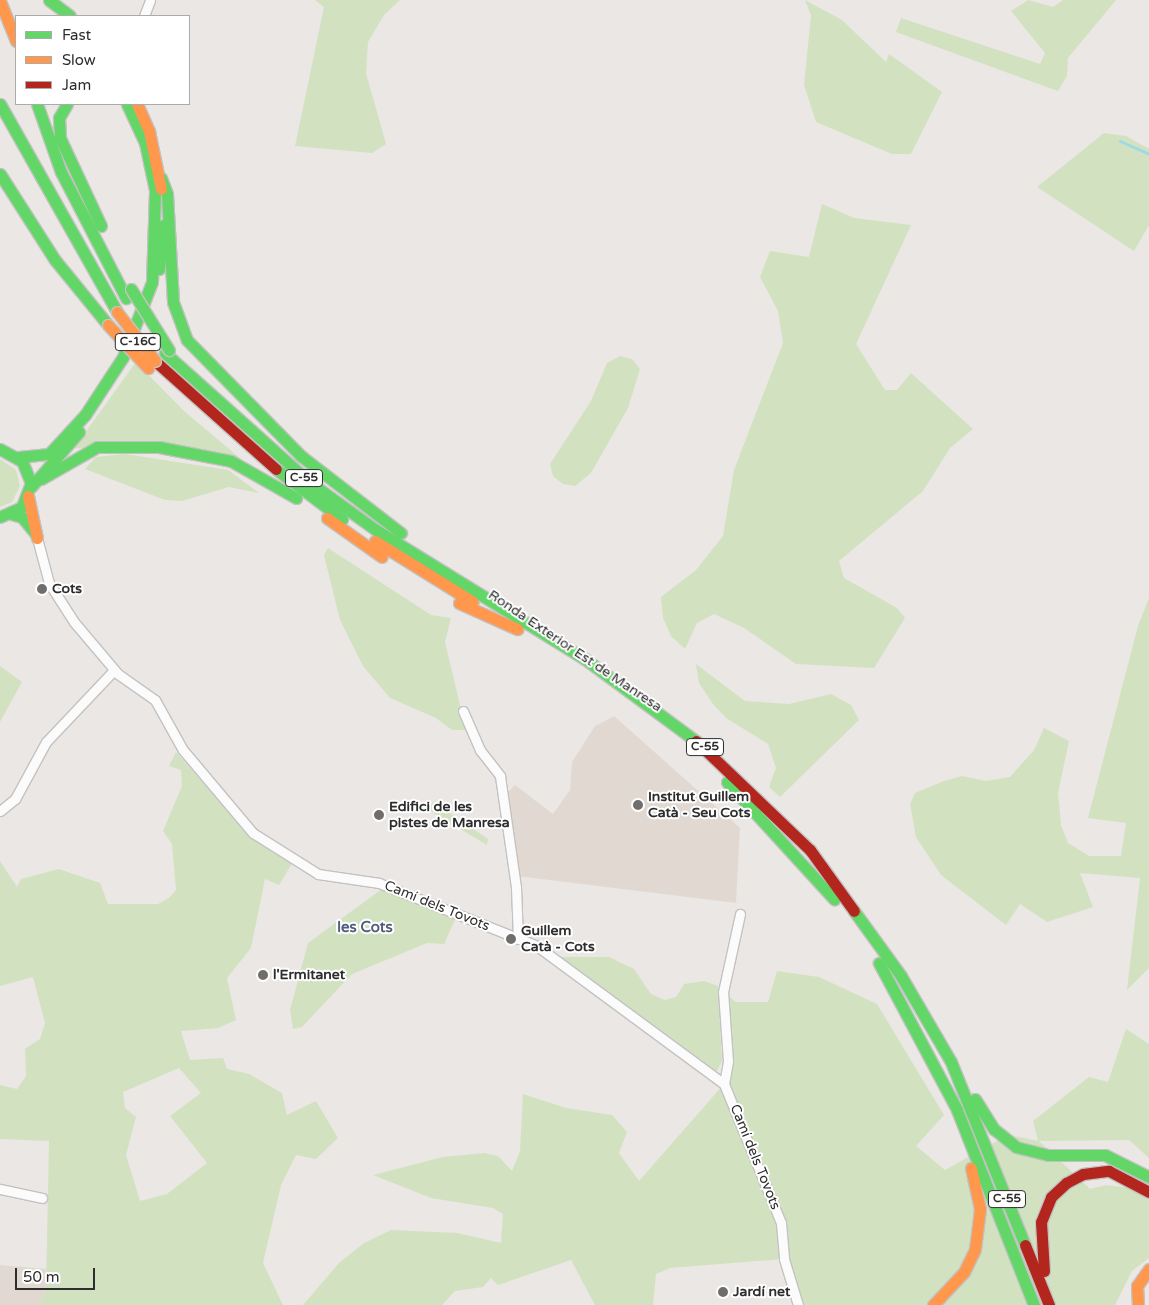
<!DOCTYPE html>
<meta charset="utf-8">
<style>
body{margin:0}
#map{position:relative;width:1149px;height:1305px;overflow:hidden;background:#eae7e4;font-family:"Varela Round",sans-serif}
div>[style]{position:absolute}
.education>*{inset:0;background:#e1d9d1}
.green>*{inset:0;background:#d2e2c0}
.stream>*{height:3px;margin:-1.5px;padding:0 1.5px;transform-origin:1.5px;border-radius:1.5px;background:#9edae5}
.roads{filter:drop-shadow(1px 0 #c3c2c2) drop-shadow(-1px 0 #c3c2c2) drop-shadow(0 1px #c3c2c2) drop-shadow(0 -1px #c3c2c2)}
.street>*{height:9px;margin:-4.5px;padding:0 4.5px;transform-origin:4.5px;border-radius:4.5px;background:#fcfbfb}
.fast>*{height:11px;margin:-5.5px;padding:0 5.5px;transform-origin:5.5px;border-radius:5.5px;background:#63d668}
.slow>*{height:11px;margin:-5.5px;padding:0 5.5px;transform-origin:5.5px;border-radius:5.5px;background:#ff974d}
.jam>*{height:11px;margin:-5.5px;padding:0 5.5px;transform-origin:5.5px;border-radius:5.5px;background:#b3261e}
.bridges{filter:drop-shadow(1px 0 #c6c4c3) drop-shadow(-1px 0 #c6c4c3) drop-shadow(0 1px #c6c4c3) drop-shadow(0 -1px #c6c4c3)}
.fast-bridge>*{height:11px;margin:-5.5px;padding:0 5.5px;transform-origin:5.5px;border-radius:5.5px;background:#63d668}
.slow-bridge>*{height:11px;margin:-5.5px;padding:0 5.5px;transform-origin:5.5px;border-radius:5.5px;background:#ff974d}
.dots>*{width:14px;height:14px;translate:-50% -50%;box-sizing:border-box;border:2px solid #fff;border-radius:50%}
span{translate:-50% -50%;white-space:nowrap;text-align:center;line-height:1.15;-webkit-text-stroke:4px #fff;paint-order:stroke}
.shield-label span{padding:1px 4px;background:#fff;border:1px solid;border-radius:4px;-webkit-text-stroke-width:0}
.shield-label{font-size:12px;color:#2d2d2d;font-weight:700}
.poi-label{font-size:14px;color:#2d2d2d;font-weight:700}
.left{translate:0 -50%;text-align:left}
.street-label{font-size:14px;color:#2d2d2d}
.neighbourhood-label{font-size:15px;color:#515d7b;font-weight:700}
.legend{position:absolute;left:15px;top:15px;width:175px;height:90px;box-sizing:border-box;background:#fff;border:1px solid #ababab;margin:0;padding:6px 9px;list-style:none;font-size:15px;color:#2d2d2d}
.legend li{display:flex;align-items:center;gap:10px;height:25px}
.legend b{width:25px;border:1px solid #ababab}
.scale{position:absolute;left:15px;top:1268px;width:80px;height:22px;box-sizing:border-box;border:2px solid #2d2d2d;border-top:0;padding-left:6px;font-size:15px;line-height:18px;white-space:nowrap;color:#2d2d2d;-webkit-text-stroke:4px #fff;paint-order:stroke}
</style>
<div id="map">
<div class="education">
<i style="clip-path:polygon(614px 716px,740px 828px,736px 903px,517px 876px,505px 795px,515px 785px,553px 814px,570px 790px,572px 762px,595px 726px)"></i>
<i style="clip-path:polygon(0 1265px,46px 1269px,46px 1290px,38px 1305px,0 1305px)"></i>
</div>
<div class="green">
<i style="clip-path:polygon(315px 0,400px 0,384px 15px,368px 42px,366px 73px,386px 144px,372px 153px,295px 146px,324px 7px)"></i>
<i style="clip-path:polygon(805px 0,842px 20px,886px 62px,889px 54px,942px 92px,911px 154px,892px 154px,816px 122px,804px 85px,811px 15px)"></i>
<i style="clip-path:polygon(1028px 0,1053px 7px,1063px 0,1116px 0,1068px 58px,1067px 76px,1058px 91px,896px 32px,901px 18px,1040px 64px,1045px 53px,1011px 11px)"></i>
<i style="clip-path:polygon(1104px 133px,1126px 136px,1149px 149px,1149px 225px,1134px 251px,1037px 187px)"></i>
<i style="clip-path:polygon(822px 204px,854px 218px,911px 225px,856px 344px,885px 390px,897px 390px,911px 373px,973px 429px,950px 448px,923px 491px,839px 561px,844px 578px,897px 608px,905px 618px,874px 668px,796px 664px,744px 628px,714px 614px,697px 623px,685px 649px,671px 636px,663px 618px,661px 597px,696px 570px,723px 536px,734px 470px,783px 343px,778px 311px,760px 277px,770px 251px,809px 257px)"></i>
<i style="clip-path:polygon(620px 356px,632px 359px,640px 369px,628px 408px,591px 473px,575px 486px,563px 484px,553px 476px,550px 464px,591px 401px,607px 363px)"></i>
<i style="clip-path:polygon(136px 362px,184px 411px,241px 459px,74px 448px)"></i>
<i style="clip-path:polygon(125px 454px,228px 470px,259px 493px,229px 487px,182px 501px,165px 500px,85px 469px,96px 457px)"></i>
<i style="clip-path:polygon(0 459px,16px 470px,20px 486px,12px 502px,0 507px)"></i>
<i style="clip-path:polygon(328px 548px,431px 615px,451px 618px,445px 642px,466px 730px,452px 730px,436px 718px,390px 698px,363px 666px,340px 620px,324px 555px)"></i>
<i style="clip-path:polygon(1149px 598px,1149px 968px,1127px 990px,1140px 878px,1080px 873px,1093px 907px,1047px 922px,1020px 904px,1006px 925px,941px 875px,916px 837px,910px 804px,915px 793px,944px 781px,962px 776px,986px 781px,1010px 777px,1034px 750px,1044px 728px,1069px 741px,1058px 793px,1061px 825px,1068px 843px,1089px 856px,1121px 856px,1126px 823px,1088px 818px,1138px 626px)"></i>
<i style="clip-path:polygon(696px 664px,745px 701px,789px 704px,831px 694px,851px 705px,859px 720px,780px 797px,769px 787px,776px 768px,768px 744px,726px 718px,713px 704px,699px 683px)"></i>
<i style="clip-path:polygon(0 666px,22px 682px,0 722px)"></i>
<i style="clip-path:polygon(evenodd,176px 752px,251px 838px,293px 862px,279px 885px,265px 879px,251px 948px,227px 978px,236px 1020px,218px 1028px,181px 1031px,190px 1060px,223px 1058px,227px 1069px,249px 1074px,282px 1093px,287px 1115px,316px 1101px,338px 1138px,316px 1159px,296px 1155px,281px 1185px,263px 1263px,283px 1305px,38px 1305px,46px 1290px,49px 1141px,0 1139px,0 1085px,17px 1089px,26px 1076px,25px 1049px,40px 1039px,45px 1023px,33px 977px,0 986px,0 861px,17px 887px,21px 879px,59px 869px,100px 883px,108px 904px,158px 904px,169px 898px,176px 890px,172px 844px,163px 831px,182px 786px,181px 770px,169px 766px,176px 752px,179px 1068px,201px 1093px,170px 1116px,207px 1163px,167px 1194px,140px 1201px,126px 1155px,136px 1117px,125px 1108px,123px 1092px,179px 1068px)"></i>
<i style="clip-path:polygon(433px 802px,488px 839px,487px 845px,429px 810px)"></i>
<i style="clip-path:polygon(386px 886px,458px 913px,444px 944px,427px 943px,352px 974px,302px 1027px,293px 1029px,290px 1010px,308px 943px)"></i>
<i style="clip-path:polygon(553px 957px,609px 957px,634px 969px,651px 994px,665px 1000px,676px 997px,684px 984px,704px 981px,718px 986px,722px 1061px,717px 1071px,709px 1071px)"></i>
<i style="clip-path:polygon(777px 971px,819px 977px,877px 1004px,944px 1115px,916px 1146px,945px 1170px,1008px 1135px,1038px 1141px,1033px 1121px,1089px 1077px,1108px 1082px,1126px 1029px,1149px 1044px,1149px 1158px,1129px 1140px,1039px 1141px,1090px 1189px,1106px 1185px,1131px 1188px,1149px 1199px,1149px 1258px,1132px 1271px,1115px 1305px,798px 1305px,784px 1259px,670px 1268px,656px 1274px,653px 1305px,595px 1305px,571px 1260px,498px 1285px,491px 1278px,483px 1287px,455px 1291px,442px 1305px,303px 1305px,339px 1263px,364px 1243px,391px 1230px,457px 1233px,501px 1243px,503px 1214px,493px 1208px,431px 1198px,373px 1175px,443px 1157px,484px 1153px,498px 1156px,512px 1171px,520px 1151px,523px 1094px,566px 1108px,612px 1115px,627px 1132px,619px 1153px,639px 1181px,724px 1084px,723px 992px,736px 1002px,768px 1002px)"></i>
</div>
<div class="stream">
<i style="left:1120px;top:141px;width:32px;rotate:24deg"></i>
</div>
<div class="roads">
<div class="street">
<i style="left:144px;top:16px;width:17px;rotate:-69deg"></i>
<i style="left:37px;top:538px;width:47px;rotate:75.1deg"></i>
<i style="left:49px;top:583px;width:46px;rotate:57.3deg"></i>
<i style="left:74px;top:622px;width:68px;rotate:49.8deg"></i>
<i style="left:118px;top:674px;width:45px;rotate:35.1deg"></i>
<i style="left:155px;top:700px;width:57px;rotate:60.8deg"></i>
<i style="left:183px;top:750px;width:109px;rotate:49.9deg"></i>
<i style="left:253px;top:833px;width:77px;rotate:32.2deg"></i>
<i style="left:318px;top:874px;width:62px;rotate:8.4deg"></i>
<i style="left:379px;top:883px;width:170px;rotate:21.7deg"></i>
<i style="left:537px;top:946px;width:232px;rotate:36.4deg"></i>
<i style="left:724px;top:1084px;width:150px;rotate:67.7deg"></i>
<i style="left:781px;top:1223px;width:36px;rotate:85deg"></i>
<i style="left:784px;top:1259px;width:48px;rotate:73.1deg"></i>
<i style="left:463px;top:711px;width:43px;rotate:66.4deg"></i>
<i style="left:480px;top:750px;width:33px;rotate:52deg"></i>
<i style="left:500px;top:776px;width:112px;rotate:81.8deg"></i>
<i style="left:516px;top:887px;width:52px;rotate:87.8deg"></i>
<i style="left:0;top:811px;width:19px;rotate:-39deg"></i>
<i style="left:15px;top:799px;width:65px;rotate:-61.5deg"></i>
<i style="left:46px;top:742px;width:99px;rotate:-46.6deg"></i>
<i style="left:724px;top:1084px;width:23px;rotate:-80deg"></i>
<i style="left:728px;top:1061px;width:69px;rotate:-94.1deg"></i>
<i style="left:723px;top:992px;width:80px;rotate:-77.7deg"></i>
<i style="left:0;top:1189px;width:43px;rotate:12.1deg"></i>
</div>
<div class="fast">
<i style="left:49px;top:0;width:26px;rotate:37deg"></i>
<i style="left:0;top:104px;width:239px;rotate:60.6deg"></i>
<i style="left:37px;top:104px;width:72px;rotate:70.6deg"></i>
<i style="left:61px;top:172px;width:142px;rotate:62.7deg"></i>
<i style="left:67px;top:104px;width:16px;rotate:120deg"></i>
<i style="left:59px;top:118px;width:20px;rotate:87deg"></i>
<i style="left:60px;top:138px;width:97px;rotate:65deg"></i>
<i style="left:0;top:174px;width:102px;rotate:57.4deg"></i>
<i style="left:55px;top:260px;width:84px;rotate:50.8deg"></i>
<i style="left:161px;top:178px;width:17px;rotate:69deg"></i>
<i style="left:167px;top:194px;width:108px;rotate:86.8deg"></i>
<i style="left:173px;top:302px;width:40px;rotate:69.8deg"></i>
<i style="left:187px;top:340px;width:163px;rotate:45.5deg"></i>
<i style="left:301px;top:456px;width:126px;rotate:37.6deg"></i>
<i style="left:159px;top:269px;width:44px;rotate:-84.8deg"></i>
<i style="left:165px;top:353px;width:192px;rotate:41.8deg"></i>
<i style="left:308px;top:481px;width:84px;rotate:35.8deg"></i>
<i style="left:376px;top:530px;width:246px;rotate:31.7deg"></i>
<i style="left:585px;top:659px;width:138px;rotate:36.5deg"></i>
<i style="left:0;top:449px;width:25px;rotate:29deg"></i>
<i style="left:22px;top:461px;width:24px;rotate:68deg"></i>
<i style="left:31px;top:483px;width:26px;rotate:111deg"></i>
<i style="left:22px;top:507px;width:24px;rotate:156deg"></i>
<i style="left:19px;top:457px;width:30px;rotate:-6deg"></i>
<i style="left:49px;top:454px;width:53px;rotate:-47.3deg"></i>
<i style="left:85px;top:415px;width:69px;rotate:-56.8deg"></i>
<i style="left:123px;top:357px;width:80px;rotate:-68.9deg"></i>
<i style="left:152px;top:282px;width:92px;rotate:-88.1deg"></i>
<i style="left:155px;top:190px;width:48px;rotate:-102deg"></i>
<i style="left:145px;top:143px;width:43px;rotate:-114.8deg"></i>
<i style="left:276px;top:469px;width:83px;rotate:37.1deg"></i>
<i style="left:41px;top:479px;width:64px;rotate:-29.7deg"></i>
<i style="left:97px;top:447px;width:62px"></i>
<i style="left:159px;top:447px;width:73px;rotate:11deg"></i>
<i style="left:231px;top:461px;width:75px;rotate:29.6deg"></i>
<i style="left:31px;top:487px;width:73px;rotate:-48.9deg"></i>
<i style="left:11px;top:514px;width:11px;rotate:15deg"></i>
<i style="left:22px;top:517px;width:21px;rotate:51deg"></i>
<i style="left:727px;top:782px;width:159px;rotate:47.6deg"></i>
<i style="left:854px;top:911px;width:80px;rotate:54.1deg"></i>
<i style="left:901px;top:976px;width:99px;rotate:59.8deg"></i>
<i style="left:951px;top:1062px;width:197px;rotate:68deg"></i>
<i style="left:879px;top:963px;width:166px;rotate:62deg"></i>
<i style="left:957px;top:1110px;width:210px;rotate:68.5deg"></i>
<i style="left:975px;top:1099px;width:36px;rotate:58deg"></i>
<i style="left:994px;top:1129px;width:28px;rotate:39deg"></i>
<i style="left:1016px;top:1147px;width:33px;rotate:14deg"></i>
<i style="left:1048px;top:1155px;width:57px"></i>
<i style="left:1105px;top:1155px;width:49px;rotate:26.6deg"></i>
</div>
<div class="slow">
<i style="left:0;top:1px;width:43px;rotate:68.2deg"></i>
<i style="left:137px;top:104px;width:30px;rotate:66deg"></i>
<i style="left:149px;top:131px;width:59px;rotate:78.3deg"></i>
<i style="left:28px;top:496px;width:43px;rotate:77.9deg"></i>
<i style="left:327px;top:518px;width:67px;rotate:35.3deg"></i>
<i style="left:375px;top:541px;width:115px;rotate:31.9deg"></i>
<i style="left:459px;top:603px;width:64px;rotate:24.1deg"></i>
<i style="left:933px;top:1305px;width:45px;rotate:-46.8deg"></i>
<i style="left:964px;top:1272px;width:25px;rotate:-64deg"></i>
<i style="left:975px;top:1249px;width:40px;rotate:-82.9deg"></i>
<i style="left:980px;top:1209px;width:42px;rotate:-102.4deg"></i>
<i style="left:1138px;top:1305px;width:19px;rotate:-93deg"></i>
<i style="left:1137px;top:1286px;width:21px;rotate:-55deg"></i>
</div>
<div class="jam">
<i style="left:155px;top:361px;width:162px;rotate:41.8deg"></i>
<i style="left:696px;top:741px;width:158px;rotate:43.7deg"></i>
<i style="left:810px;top:850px;width:75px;rotate:54.2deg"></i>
<i style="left:1025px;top:1245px;width:65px;rotate:68.2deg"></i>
<i style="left:1044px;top:1271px;width:49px;rotate:-93.5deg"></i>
<i style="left:1041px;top:1222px;width:27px;rotate:-68deg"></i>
<i style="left:1051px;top:1197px;width:21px;rotate:-43deg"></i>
<i style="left:1066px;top:1183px;width:19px;rotate:-28deg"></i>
<i style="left:1083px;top:1174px;width:26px;rotate:-7deg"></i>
<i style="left:1109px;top:1171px;width:45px;rotate:27.7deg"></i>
</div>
</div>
<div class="bridges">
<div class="fast-bridge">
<i style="left:131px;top:289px;width:72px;rotate:58.1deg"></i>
</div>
<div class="slow-bridge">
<i style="left:117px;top:312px;width:62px;rotate:52.2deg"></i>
<i style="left:108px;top:325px;width:59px;rotate:47.1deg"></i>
</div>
</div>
<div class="dots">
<i style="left:42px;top:589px;background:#6f6e6d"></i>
<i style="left:638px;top:805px;background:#6f6e6d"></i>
<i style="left:379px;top:815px;background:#6f6e6d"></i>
<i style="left:511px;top:939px;background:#6f6e6d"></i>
<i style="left:263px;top:975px;background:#6f6e6d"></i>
<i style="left:723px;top:1292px;background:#6f6e6d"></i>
</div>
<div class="shield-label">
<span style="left:138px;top:342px">C-16C</span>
<span style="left:304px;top:478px">C-55</span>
<span style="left:705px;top:747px">C-55</span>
<span style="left:1007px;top:1199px">C-55</span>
</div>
<div class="poi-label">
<span class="left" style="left:52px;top:589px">Cots</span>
<span class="left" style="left:648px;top:805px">Institut Guillem<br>Catà - Seu Cots</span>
<span class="left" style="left:389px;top:815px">Edifici de les<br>pistes de Manresa</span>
<span class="left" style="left:521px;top:939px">Guillem<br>Catà - Cots</span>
<span class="left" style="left:273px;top:975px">l'Ermitanet</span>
<span class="left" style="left:733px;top:1292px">Jardí net</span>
</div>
<div class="street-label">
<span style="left:575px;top:651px;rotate:34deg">Ronda Exterior Est de Manresa</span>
<span style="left:437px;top:906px;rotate:22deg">Camí dels Tovots</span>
<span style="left:755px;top:1157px;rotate:68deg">Camí dels Tovots</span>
</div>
<div class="neighbourhood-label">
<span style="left:365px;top:928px">les Cots</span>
</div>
<ul class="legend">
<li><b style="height:6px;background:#63d668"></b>Fast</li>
<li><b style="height:6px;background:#ff974d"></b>Slow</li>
<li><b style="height:6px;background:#b3261e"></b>Jam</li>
</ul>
<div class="scale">50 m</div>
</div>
